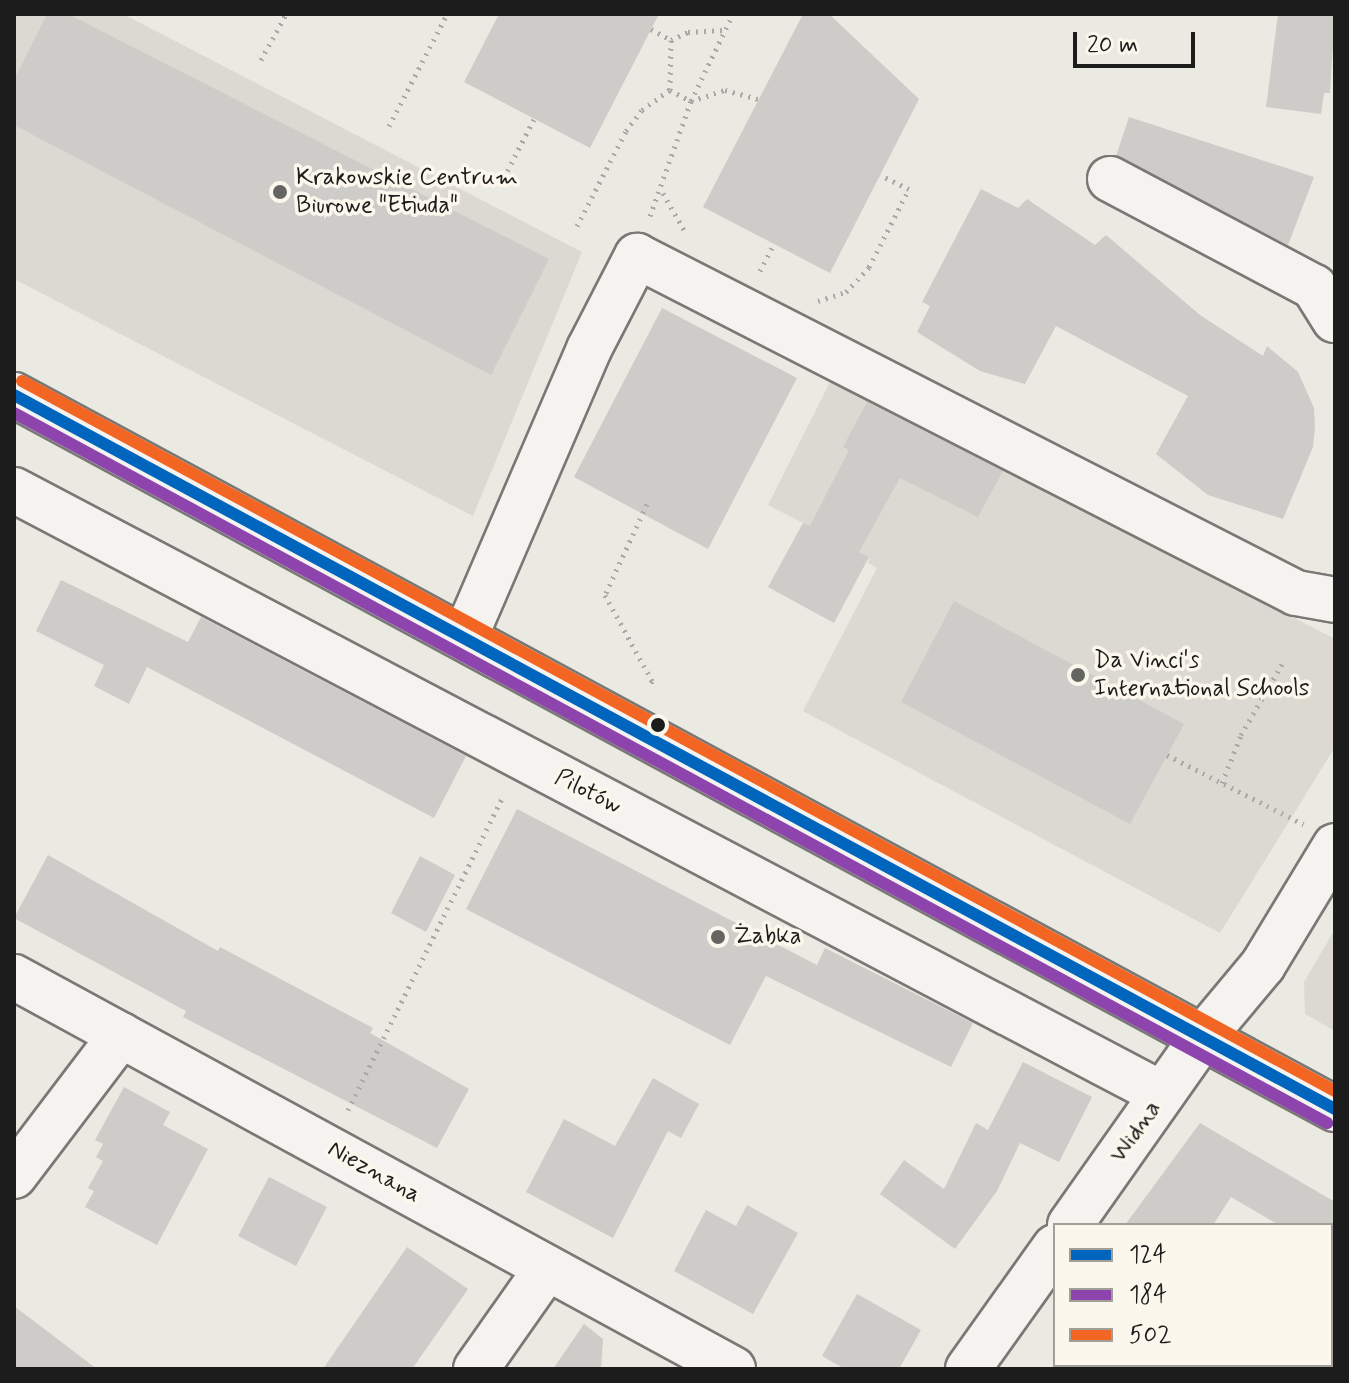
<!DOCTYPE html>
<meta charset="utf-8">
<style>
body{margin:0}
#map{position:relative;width:1349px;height:1383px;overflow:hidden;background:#eae9e2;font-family:Mynerve,sans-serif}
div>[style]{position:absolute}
.built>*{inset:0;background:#dbd9d1}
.green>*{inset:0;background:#dbd9d0}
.building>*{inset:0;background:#cdccc8}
.path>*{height:5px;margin-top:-2.5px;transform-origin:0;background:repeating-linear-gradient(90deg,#aaa9a6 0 2px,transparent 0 8px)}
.roads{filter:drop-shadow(2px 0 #797875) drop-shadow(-2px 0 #797875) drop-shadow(0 2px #797875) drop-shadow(0 -2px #797875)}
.minor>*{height:44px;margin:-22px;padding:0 22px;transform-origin:22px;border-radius:22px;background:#f4f3ef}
.bus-1>*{height:12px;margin:-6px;padding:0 6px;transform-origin:6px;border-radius:6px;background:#0065bd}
.bus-2>*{height:12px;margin:-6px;padding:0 6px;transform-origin:6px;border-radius:6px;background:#8e44ad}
.bus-3>*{height:12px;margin:-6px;padding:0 6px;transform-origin:6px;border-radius:6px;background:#f26522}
.dots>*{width:22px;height:22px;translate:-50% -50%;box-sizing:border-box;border:4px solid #fbf7ec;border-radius:50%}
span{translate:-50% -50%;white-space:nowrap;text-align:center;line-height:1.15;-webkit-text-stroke:7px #fbf7ec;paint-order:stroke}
.poi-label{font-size:24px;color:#1c1c1c}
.left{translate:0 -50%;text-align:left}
.street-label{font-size:24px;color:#1c1c1c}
.frame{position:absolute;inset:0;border:16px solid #1c1c1c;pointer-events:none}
.legend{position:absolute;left:1053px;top:1223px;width:280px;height:144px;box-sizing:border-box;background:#fbf7ec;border:2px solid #a29f99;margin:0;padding:10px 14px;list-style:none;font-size:24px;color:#1c1c1c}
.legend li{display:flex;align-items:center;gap:16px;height:40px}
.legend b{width:40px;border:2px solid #a29f99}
.scale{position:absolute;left:1073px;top:32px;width:122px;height:36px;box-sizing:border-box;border:4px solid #1c1c1c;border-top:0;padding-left:10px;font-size:24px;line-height:28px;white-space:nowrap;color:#1c1c1c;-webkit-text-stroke:6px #fbf7ec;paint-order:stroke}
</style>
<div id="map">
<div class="built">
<i style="clip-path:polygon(14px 14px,123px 14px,582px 252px,473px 516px,14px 279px)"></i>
<i style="clip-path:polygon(831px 380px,1335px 639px,1335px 747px,1220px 933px,803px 711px,877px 568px,868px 563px,869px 557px,768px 505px)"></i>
<i style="clip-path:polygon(1335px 929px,1335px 1031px,1305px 1014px,1304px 982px)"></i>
</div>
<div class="green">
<i style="clip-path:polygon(1306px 639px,1335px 657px,1335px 739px,1311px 778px,1245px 738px)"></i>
</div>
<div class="building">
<i style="clip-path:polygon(47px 14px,68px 14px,549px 259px,491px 375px,14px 125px,14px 80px)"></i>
<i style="clip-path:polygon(499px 14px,659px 14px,590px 148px,464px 82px)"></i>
<i style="clip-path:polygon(803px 14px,829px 14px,919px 99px,830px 273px,703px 207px)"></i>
<i style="clip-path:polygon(1278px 14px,1335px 14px,1330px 93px,1324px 93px,1321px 114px,1266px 107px)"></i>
<i style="clip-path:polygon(1129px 117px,1314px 177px,1288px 245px,1116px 156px)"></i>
<i style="clip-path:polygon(981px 189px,1018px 208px,1027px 199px,1095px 245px,1106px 235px,1200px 315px,1263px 356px,1267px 346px,1298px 372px,1314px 408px,1315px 427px,1313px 447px,1283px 519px,1208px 495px,1156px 454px,1188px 396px,1056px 326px,1025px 384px,980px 371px,917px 332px,930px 306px,922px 302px)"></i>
<i style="clip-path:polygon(662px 308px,797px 378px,708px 549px,574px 477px)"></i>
<i style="clip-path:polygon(867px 402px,1003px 471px,978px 517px,900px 478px,859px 552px,869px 557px,834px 623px,768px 587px,803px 523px,810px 526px,849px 450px,843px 447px)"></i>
<i style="clip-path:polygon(61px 580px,188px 642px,201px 617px,466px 756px,434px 818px,147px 667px,129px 704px,94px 686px,104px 665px,36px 631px)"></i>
<i style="clip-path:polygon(954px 601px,1184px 724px,1130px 824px,901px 702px)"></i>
<i style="clip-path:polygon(517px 809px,817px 965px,825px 948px,973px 1023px,951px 1067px,766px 976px,730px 1045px,466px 909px)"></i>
<i style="clip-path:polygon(48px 855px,218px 951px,220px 947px,373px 1028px,370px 1033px,469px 1089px,437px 1148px,183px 1017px,186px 1011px,14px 918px)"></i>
<i style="clip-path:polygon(420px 856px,455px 875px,426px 932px,391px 913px)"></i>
<i style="clip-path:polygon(1023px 1062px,1092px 1097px,1059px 1162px,1020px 1143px,997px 1191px,955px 1249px,880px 1194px,904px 1160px,944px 1189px,976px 1123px,988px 1130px)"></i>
<i style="clip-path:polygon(653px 1078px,699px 1104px,681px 1138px,668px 1131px,613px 1238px,526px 1192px,564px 1119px,615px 1146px)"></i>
<i style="clip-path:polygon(124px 1087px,170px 1112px,163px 1125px,208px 1149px,157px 1245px,85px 1207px,94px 1191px,88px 1188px,103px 1161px,96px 1157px,103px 1144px,95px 1140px)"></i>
<i style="clip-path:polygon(1200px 1123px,1335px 1202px,1335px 1225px,1279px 1225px,1231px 1197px,1213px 1225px,1125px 1225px)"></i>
<i style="clip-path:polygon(269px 1177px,327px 1207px,296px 1266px,238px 1236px)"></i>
<i style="clip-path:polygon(747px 1205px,798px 1233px,753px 1314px,674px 1271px,706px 1210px,736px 1226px)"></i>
<i style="clip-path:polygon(407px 1247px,468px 1289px,412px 1369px,323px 1369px)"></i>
<i style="clip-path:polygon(857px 1294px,921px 1330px,899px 1369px,845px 1369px,822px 1356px)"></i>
<i style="clip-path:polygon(14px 1306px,97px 1369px,14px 1369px)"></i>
<i style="clip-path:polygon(584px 1324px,603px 1339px,601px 1369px,553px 1369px)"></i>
</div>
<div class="path">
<i style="left:651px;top:29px;width:23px;rotate:29deg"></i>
<i style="left:671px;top:40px;width:19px;rotate:-25deg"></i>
<i style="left:688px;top:32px;width:36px;rotate:-3deg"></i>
<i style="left:261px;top:60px;width:52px;rotate:-61.5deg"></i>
<i style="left:670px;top:90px;width:24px;rotate:28deg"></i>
<i style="left:691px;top:101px;width:36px;rotate:-18deg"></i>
<i style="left:725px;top:90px;width:35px;rotate:15deg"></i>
<i style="left:389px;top:126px;width:126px;rotate:-62.6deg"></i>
<i style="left:500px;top:185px;width:74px;rotate:-62.7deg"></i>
<i style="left:663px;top:193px;width:43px;rotate:60.4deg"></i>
<i style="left:650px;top:216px;width:122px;rotate:-70.4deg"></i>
<i style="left:691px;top:101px;width:97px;rotate:-64.2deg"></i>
<i style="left:577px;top:226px;width:107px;rotate:-62.7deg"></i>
<i style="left:626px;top:131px;width:26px;rotate:-53deg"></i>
<i style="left:642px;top:110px;width:34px;rotate:-36deg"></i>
<i style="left:670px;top:90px;width:50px;rotate:-88.9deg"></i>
<i style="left:760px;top:271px;width:30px;rotate:-63deg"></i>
<i style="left:818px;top:301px;width:29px;rotate:-18deg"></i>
<i style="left:846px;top:292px;width:34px;rotate:-47deg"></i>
<i style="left:869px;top:267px;width:88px;rotate:-62.9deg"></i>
<i style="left:909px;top:189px;width:32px;rotate:-154deg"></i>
<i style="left:647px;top:504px;width:100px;rotate:114.8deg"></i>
<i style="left:605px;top:595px;width:98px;rotate:61.3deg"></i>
<i style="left:652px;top:681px;width:6px;rotate:121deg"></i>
<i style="left:1167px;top:755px;width:153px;rotate:26.9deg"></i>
<i style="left:1222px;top:783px;width:52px;rotate:-68.4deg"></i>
<i style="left:1241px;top:735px;width:82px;rotate:-60deg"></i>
<i style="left:348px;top:1110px;width:350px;rotate:-63.7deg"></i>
</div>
<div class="roads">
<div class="minor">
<i style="left:1110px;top:179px;width:231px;rotate:27.9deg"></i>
<i style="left:1314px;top:287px;width:39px;rotate:58deg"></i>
<i style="left:14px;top:395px;width:1502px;rotate:28.39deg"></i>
<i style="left:14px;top:490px;width:1297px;rotate:27.75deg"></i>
<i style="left:465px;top:637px;width:314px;rotate:-66.7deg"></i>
<i style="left:589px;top:349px;width:105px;rotate:-62.7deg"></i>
<i style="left:637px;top:256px;width:740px;rotate:27.08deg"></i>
<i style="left:1296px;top:593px;width:40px;rotate:10deg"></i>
<i style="left:14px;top:977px;width:819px;rotate:28.6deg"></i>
<i style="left:14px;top:1176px;width:177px;rotate:-52.8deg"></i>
<i style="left:1070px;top:1225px;width:229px;rotate:-54.8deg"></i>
<i style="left:1202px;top:1038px;width:95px;rotate:-50.1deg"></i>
<i style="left:1263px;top:965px;width:139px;rotate:-58.8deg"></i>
<i style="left:476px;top:1369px;width:123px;rotate:-54.9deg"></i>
<i style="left:968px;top:1369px;width:150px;rotate:-54.5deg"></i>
</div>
</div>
<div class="bus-1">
<i style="left:14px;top:395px;width:1502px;rotate:28.39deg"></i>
</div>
<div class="bus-2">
<i style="left:14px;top:413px;width:1493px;rotate:28.4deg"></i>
</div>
<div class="bus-3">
<i style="left:22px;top:381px;width:1493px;rotate:28.4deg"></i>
</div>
<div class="dots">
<i style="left:280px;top:192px;background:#646461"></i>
<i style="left:1078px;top:675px;background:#646461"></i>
<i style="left:658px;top:725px;background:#1c1c1c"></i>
<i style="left:718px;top:937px;background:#646461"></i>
</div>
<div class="poi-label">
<span class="left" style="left:296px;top:192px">Krakowskie Centrum<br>Biurowe "Etiuda"</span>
<span class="left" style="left:1094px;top:675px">Da Vinci's<br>International Schools</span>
<span class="left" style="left:734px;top:937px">Żabka</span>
</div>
<div class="street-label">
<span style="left:588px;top:792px;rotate:27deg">Pilotów</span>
<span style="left:1136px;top:1132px;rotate:-55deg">Widna</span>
<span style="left:374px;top:1172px;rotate:29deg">Nieznana</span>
</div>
<div class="frame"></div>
<ul class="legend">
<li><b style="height:10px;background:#0065bd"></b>124</li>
<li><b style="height:10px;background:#8e44ad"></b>184</li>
<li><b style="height:10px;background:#f26522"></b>502</li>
</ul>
<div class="scale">20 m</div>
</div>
